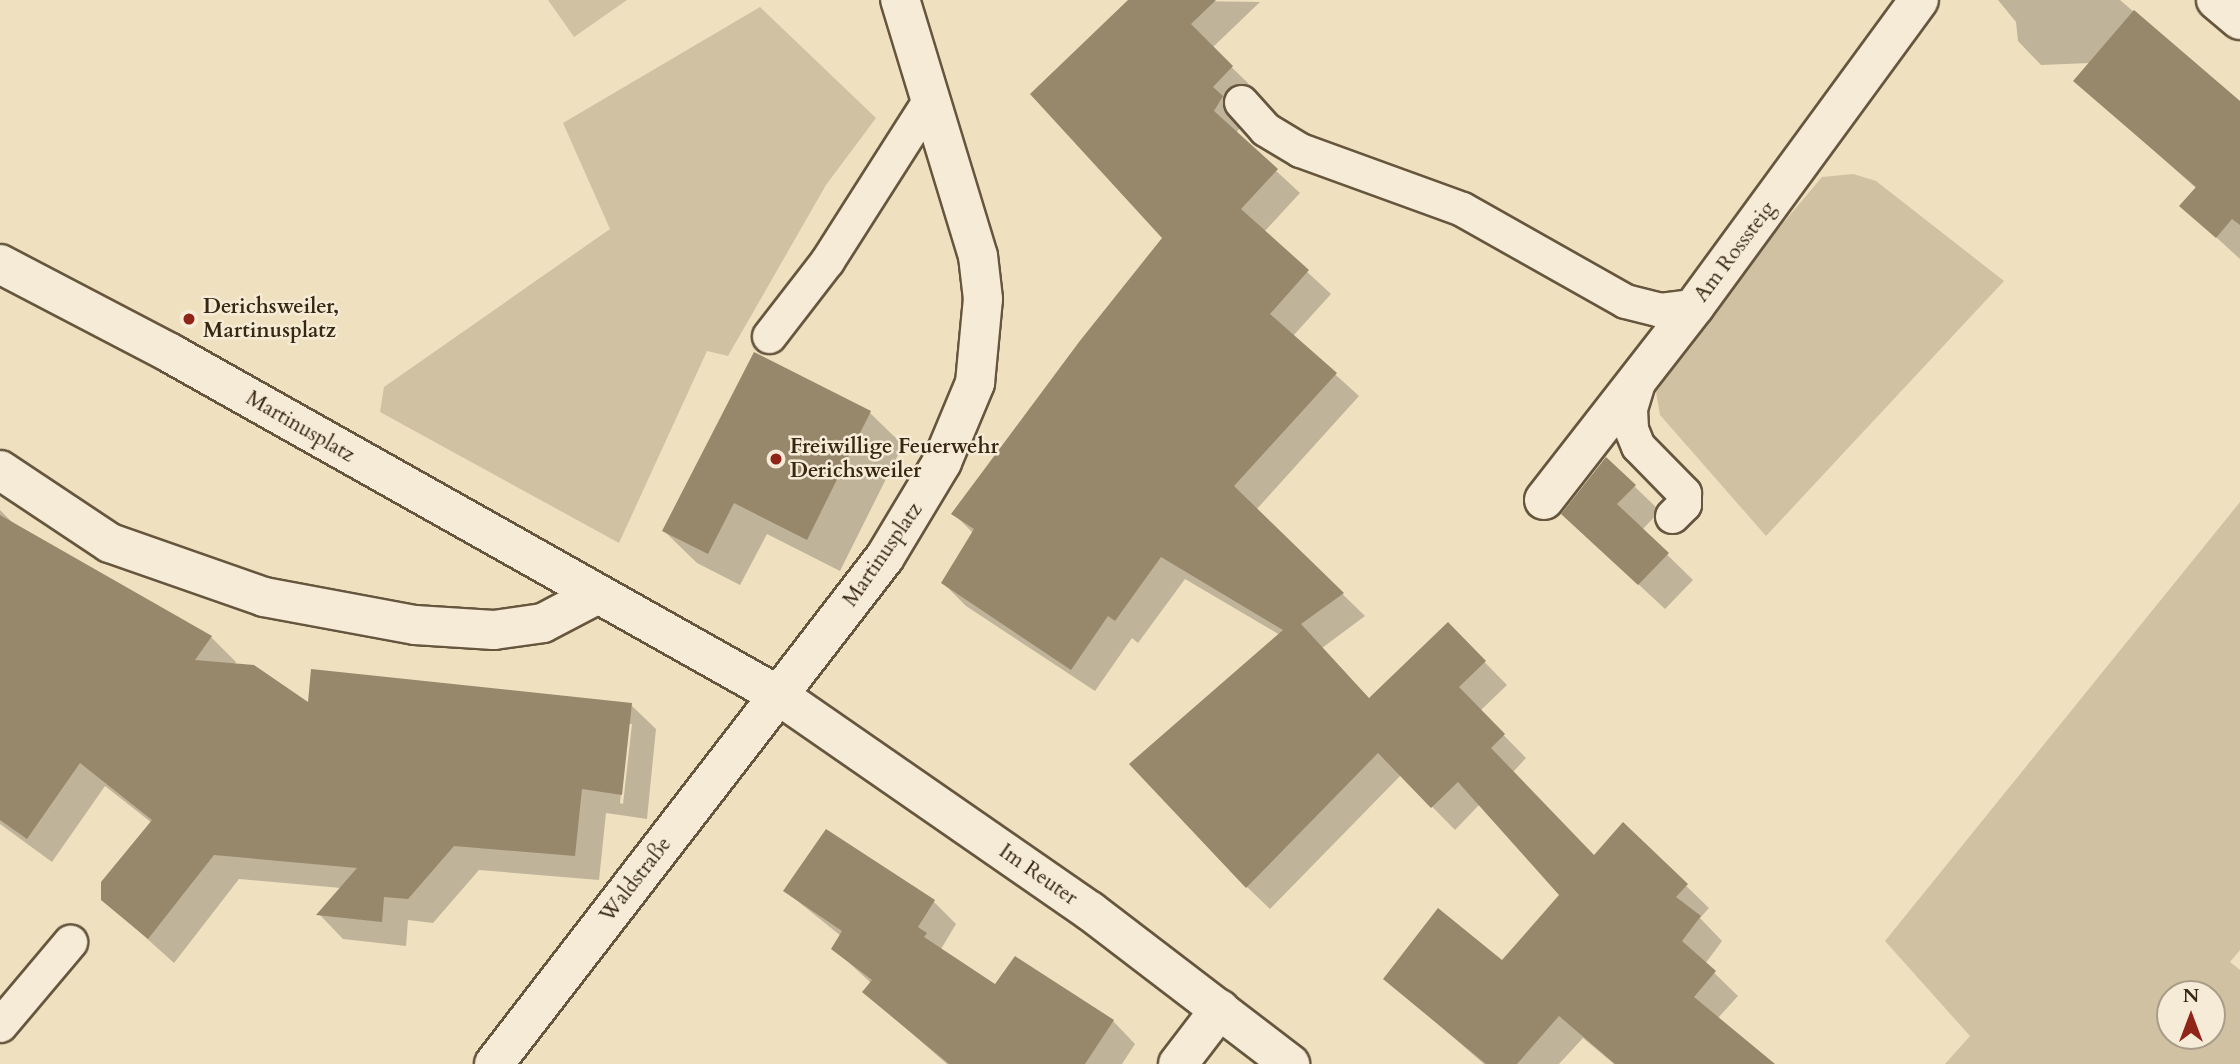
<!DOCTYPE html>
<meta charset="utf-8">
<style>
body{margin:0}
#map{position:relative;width:2240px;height:1064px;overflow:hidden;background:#efe0c0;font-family:Cardo,serif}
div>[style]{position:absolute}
.green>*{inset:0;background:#d0c1a2}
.shadow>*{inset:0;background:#0003}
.building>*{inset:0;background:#97886c}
.roads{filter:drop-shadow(2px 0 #66563e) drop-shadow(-2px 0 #66563e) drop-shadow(0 2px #66563e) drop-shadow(0 -2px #66563e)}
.lane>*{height:33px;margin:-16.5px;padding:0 16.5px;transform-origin:16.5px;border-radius:16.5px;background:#f5ebd6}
.street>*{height:38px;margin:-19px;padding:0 19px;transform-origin:19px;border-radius:19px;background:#f5ebd6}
.secondary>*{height:38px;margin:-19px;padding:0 19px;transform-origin:19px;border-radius:19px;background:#f5ebd6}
.dots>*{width:19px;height:19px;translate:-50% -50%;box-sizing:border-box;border:4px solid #f5ebd6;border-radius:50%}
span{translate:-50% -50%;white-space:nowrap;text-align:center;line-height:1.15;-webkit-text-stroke:5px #f5ebd6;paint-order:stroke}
.street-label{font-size:21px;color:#382812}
.poi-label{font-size:21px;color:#382812;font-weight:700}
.left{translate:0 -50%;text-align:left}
.north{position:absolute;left:2156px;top:980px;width:70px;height:70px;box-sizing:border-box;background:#f5ebd6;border:2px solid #a99d88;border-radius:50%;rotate:0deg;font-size:19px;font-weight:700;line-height:28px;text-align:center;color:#382812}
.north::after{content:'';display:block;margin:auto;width:24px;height:32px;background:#8f2418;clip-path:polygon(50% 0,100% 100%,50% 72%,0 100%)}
</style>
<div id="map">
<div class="green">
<i style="clip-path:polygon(548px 0,627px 0,574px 37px)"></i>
<i style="clip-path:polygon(760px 7px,876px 118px,826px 185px,728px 356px,707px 351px,619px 543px,380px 412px,384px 387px,610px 229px,563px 123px)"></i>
<i style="clip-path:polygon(1853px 174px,1876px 181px,2004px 281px,1766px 536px,1660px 415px,1656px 392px,1666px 361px,1822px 177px)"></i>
<i style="clip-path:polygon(evenodd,2240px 502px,2240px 950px,2230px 962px,2240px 970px,2240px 1064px,1945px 1064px,1970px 1036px,1885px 941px,2240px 502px,2170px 994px,2212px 994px,2212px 1036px,2170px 1036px,2170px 994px)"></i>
</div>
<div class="shadow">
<i style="clip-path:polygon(1132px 0,1260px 2px,1212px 48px,1255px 90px,1235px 111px,1244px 120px,1236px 134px,1300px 193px,1264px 232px,1331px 294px,1293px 336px,1359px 396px,1256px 510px,1365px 616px,1322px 648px,1369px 700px,1448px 625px,1507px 685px,1480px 711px,1526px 758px,1513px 772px,1594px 857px,1623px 825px,1709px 908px,1700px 918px,1722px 941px,1705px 964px,1738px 996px,1717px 1019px,1771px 1064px,1614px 1064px,1583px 1038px,1559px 1064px,1484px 1064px,1386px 979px,1502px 963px,1562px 895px,1480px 804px,1455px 830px,1401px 775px,1270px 909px,1247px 887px,1280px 635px,1185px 579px,1138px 643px,1132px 638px,1095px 691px,966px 606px,943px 583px,974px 534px,954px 514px,1165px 238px)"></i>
<i style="clip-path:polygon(1998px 0,2120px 0,2240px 103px,2240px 259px,2182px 206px,2197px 189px,2075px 80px,2090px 63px,2041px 65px,2018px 41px,2016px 22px)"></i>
<i style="clip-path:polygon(754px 354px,870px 413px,903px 445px,840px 571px,767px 534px,740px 585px,697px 563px,664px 531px)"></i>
<i style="clip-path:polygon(1634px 486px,1660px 511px,1642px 530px,1693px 580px,1665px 609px,1563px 514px)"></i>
<i style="clip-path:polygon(evenodd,0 510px,17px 527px,211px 637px,236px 662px,234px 665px,309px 705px,631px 705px,656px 729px,647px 819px,606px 813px,599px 880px,479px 870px,433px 923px,408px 920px,406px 946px,343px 939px,319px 914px,341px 888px,239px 879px,174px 963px,103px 899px,152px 823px,105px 786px,52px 862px,0 824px,0 510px,628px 724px,632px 724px,623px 804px,620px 803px,628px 724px)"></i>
<i style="clip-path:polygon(785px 891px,934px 902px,956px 924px,941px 949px,996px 986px,1113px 1021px,1135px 1044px,1122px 1064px,947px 1064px,864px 992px,871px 983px,833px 948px,841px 936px)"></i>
</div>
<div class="building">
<i style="clip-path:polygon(1128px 0,1216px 0,1191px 24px,1233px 66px,1213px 87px,1223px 96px,1214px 111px,1278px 169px,1241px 209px,1309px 270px,1270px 314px,1337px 373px,1234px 486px,1344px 593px,1301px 624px,1369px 698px,1448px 622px,1486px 661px,1459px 687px,1505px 734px,1491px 748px,1594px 855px,1623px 822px,1688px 884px,1676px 897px,1701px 916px,1682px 941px,1716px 971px,1694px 997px,1775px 1064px,1615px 1064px,1559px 1016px,1517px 1064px,1486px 1064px,1383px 979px,1438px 908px,1502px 960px,1559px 895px,1458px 782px,1431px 808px,1378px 753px,1246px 888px,1129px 764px,1283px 630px,1161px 557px,1115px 621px,1108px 616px,1071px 670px,941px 583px,974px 529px,951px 514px,1079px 342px,1162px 238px,1030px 94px)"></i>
<i style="clip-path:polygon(2134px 10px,2240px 101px,2240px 225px,2232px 219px,2216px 238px,2179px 206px,2196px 187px,2073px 81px)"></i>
<i style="clip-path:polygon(754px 352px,871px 411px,807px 540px,734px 503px,708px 554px,662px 531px)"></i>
<i style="clip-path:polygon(1606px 457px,1636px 485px,1617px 504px,1669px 553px,1638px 585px,1561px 514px)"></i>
<i style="clip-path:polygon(0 515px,212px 636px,195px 660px,254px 665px,308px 702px,311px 669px,632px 703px,622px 795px,582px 789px,575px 856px,454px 846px,408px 899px,384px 897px,382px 922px,316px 915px,357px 868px,214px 855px,148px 939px,101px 900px,101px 882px,152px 820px,80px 763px,27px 839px,0 820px)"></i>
<i style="clip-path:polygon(826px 829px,935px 900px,918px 927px,927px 933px,924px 937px,995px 984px,1015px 956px,1114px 1020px,1085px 1064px,949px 1064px,862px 992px,872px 980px,831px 949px,842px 931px,783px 891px)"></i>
</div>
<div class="roads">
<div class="lane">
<i style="left:1241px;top:102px;width:36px;rotate:48deg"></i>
<i style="left:1265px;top:129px;width:41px;rotate:31deg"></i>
<i style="left:1300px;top:150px;width:172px;rotate:20deg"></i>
<i style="left:1462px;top:209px;width:187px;rotate:29.4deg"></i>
<i style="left:1625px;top:301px;width:36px;rotate:14deg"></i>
<i style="left:1660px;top:310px;width:35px;rotate:-7deg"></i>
<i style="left:769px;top:336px;width:95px;rotate:-52.3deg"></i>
<i style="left:827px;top:261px;width:190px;rotate:-57.5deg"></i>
<i style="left:1639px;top:379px;width:31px;rotate:107deg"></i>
<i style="left:1630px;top:409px;width:20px;rotate:87deg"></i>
<i style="left:1631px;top:429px;width:18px;rotate:68deg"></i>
<i style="left:1638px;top:446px;width:66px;rotate:45.6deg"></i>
<i style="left:1684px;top:493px;width:11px;rotate:90deg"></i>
<i style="left:1684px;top:504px;width:17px;rotate:135deg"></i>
<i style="left:0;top:1025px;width:109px;rotate:-49.9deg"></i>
</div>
<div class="street">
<i style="left:2216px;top:0;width:31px;rotate:40deg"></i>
<i style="left:0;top:470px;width:132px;rotate:33.6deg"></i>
<i style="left:110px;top:543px;width:163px;rotate:19.3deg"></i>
<i style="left:264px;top:597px;width:154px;rotate:10.5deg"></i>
<i style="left:415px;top:625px;width:79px;rotate:3.6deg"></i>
<i style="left:494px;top:630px;width:49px;rotate:-8.1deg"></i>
<i style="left:543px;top:623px;width:62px;rotate:-27.8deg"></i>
<i style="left:1544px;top:500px;width:246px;rotate:-52.1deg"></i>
<i style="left:1695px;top:306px;width:379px;rotate:-53.8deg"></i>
<i style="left:494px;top:1064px;width:640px;rotate:-52.36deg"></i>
<i style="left:885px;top:557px;width:111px;rotate:-59deg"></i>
<i style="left:942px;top:462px;width:86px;rotate:-67.3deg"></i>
<i style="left:975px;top:383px;width:84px;rotate:-84.6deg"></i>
<i style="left:983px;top:299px;width:43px;rotate:-96.6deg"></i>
<i style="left:978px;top:256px;width:268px;rotate:-106.9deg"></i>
<i style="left:1178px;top:1064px;width:69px;rotate:-52.6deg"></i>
</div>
<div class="secondary">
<i style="left:0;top:264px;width:192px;rotate:27.6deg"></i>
<i style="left:170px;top:353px;width:698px;rotate:29.36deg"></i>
<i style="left:778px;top:695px;width:379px;rotate:34.7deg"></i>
<i style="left:1090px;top:911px;width:252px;rotate:37.4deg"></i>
</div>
</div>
<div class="dots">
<i style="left:189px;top:319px;background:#8f2418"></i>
<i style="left:776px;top:459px;background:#8f2418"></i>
</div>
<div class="street-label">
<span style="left:1735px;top:252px;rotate:-53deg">Am Rosssteig</span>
<span style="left:300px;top:427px;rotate:30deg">Martinusplatz</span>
<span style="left:883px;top:555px;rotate:-55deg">Martinusplatz</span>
<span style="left:1038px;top:875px;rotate:35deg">Im Reuter</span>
<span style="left:636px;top:880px;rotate:-52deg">Waldstraße</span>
</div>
<div class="poi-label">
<span class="left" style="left:203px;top:319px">Derichsweiler,<br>Martinusplatz</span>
<span class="left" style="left:790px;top:459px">Freiwillige Feuerwehr<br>Derichsweiler</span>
</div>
<div class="north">N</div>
</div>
